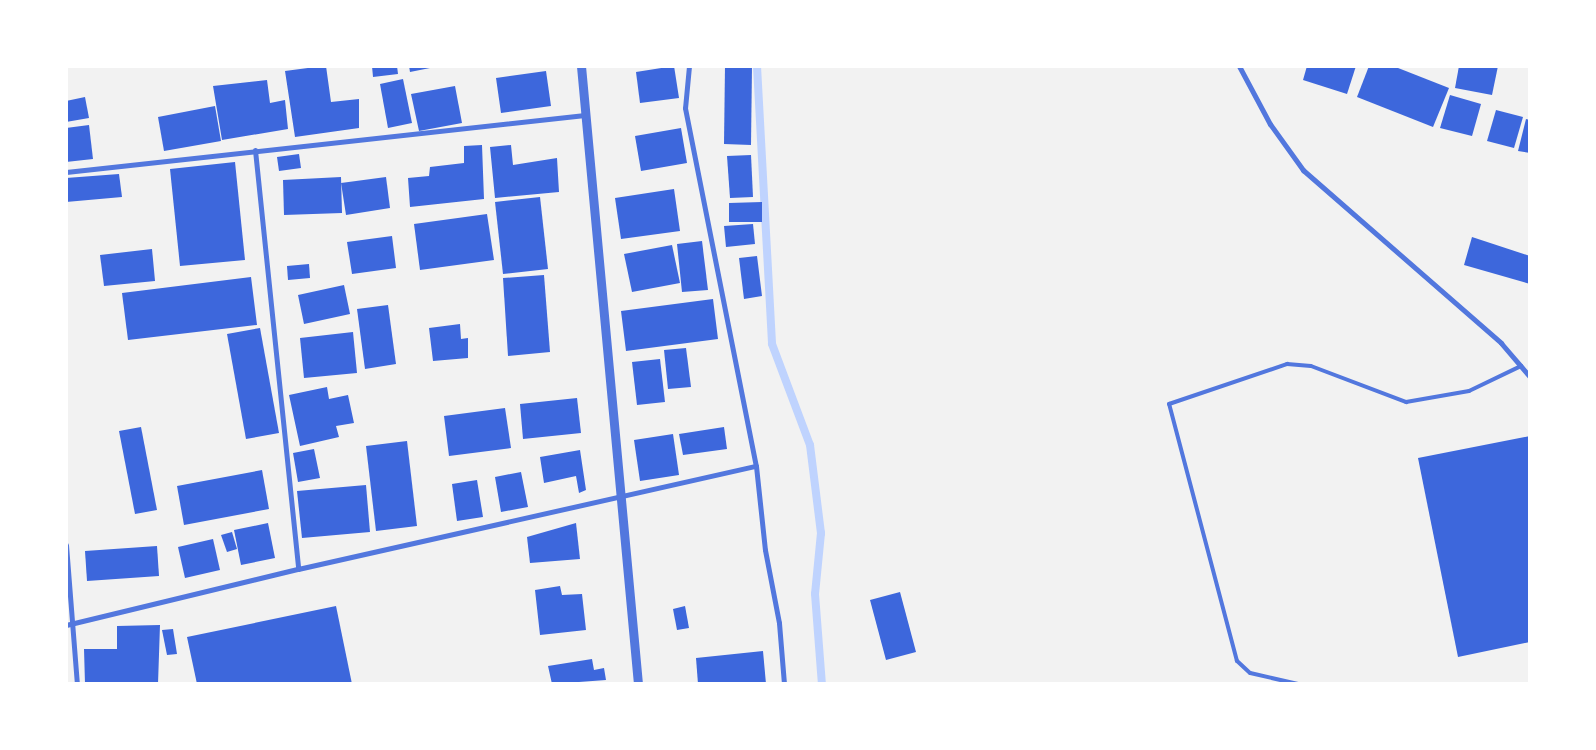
<!DOCTYPE html>
<style>
body{margin:0}
#map{position:relative;width:1596px;height:750px;overflow:hidden;background:#f2f2f2;font-family:Merriweather,serif}
div>[style]{position:absolute}
.stream>*{height:8px;margin:-4px;padding:0 4px;transform-origin:4px;border-radius:4px;background:#bfd3fe}
.building>*{inset:0;background:#3d67dc}
.service>*{height:4px;margin:-2px;padding:0 2px;transform-origin:2px;border-radius:2px;background:#5277de}
.minor>*{height:5px;margin:-2.5px;padding:0 2.5px;transform-origin:2.5px;border-radius:2.5px;background:#5277de}
.tertiary>*{height:9px;margin:-4.5px;padding:0 4.5px;transform-origin:4.5px;border-radius:4.5px;background:#5277de}
span{translate:-50% -50%;white-space:nowrap;text-align:center;line-height:1.15;-webkit-text-stroke:4px #fff;paint-order:stroke}
.frame{position:absolute;inset:0;border:68px solid #fff;pointer-events:none}
</style>
<div id="map">
<div class="stream">
<i style="left:757px;top:66px;width:278px;rotate:86.9deg"></i>
<i style="left:772px;top:344px;width:108px;rotate:69.4deg"></i>
<i style="left:810px;top:445px;width:89px;rotate:82.9deg"></i>
<i style="left:821px;top:533px;width:61px;rotate:95.6deg"></i>
<i style="left:815px;top:594px;width:90px;rotate:85.6deg"></i>
</div>
<div class="building">
<i style="clip-path:polygon(323px 66px,326px 66px,331px 102px,359px 99px,359px 128px,295px 137px,285px 71px)"></i>
<i style="clip-path:polygon(372px 66px,397px 66px,398px 74px,373px 77px)"></i>
<i style="clip-path:polygon(409px 66px,435px 66px,435px 67px,410px 72px)"></i>
<i style="clip-path:polygon(674px 66px,679px 98px,640px 103px,636px 72px)"></i>
<i style="clip-path:polygon(725px 66px,752px 66px,751px 145px,724px 144px)"></i>
<i style="clip-path:polygon(1307px 66px,1356px 66px,1347px 94px,1303px 80px)"></i>
<i style="clip-path:polygon(1369px 66px,1393px 66px,1449px 88px,1433px 127px,1357px 97px)"></i>
<i style="clip-path:polygon(1459px 66px,1498px 66px,1492px 95px,1455px 88px)"></i>
<i style="clip-path:polygon(546px 71px,551px 106px,501px 113px,496px 78px)"></i>
<i style="clip-path:polygon(403px 79px,412px 123px,388px 128px,380px 84px)"></i>
<i style="clip-path:polygon(267px 80px,270px 103px,285px 100px,288px 129px,222px 140px,213px 86px)"></i>
<i style="clip-path:polygon(455px 86px,462px 123px,419px 131px,411px 94px)"></i>
<i style="clip-path:polygon(1450px 95px,1481px 104px,1472px 136px,1440px 128px)"></i>
<i style="clip-path:polygon(85px 97px,89px 118px,66px 122px,66px 101px)"></i>
<i style="clip-path:polygon(215px 106px,221px 141px,164px 151px,158px 117px)"></i>
<i style="clip-path:polygon(1496px 110px,1523px 117px,1514px 148px,1487px 141px)"></i>
<i style="clip-path:polygon(1526px 119px,1530px 120px,1530px 153px,1518px 151px)"></i>
<i style="clip-path:polygon(89px 125px,93px 159px,66px 162px,66px 128px)"></i>
<i style="clip-path:polygon(681px 128px,687px 163px,641px 171px,635px 136px)"></i>
<i style="clip-path:polygon(482px 145px,484px 199px,410px 207px,408px 178px,429px 176px,430px 167px,464px 163px,464px 146px)"></i>
<i style="clip-path:polygon(511px 145px,513px 165px,557px 158px,559px 192px,495px 198px,490px 147px)"></i>
<i style="clip-path:polygon(299px 154px,301px 168px,279px 171px,277px 157px)"></i>
<i style="clip-path:polygon(751px 155px,753px 197px,730px 198px,727px 156px)"></i>
<i style="clip-path:polygon(235px 162px,245px 260px,180px 266px,170px 169px)"></i>
<i style="clip-path:polygon(119px 174px,122px 197px,66px 202px,66px 178px)"></i>
<i style="clip-path:polygon(341px 177px,342px 213px,284px 215px,283px 180px)"></i>
<i style="clip-path:polygon(386px 177px,390px 208px,346px 215px,341px 183px)"></i>
<i style="clip-path:polygon(674px 189px,680px 231px,621px 239px,615px 198px)"></i>
<i style="clip-path:polygon(540px 197px,548px 269px,503px 274px,495px 202px)"></i>
<i style="clip-path:polygon(762px 202px,762px 222px,729px 222px,729px 203px)"></i>
<i style="clip-path:polygon(487px 214px,494px 260px,420px 270px,414px 224px)"></i>
<i style="clip-path:polygon(753px 224px,755px 244px,726px 247px,724px 226px)"></i>
<i style="clip-path:polygon(392px 236px,396px 268px,352px 274px,347px 242px)"></i>
<i style="clip-path:polygon(1472px 237px,1530px 256px,1530px 284px,1464px 265px)"></i>
<i style="clip-path:polygon(702px 241px,708px 290px,682px 292px,677px 244px)"></i>
<i style="clip-path:polygon(672px 245px,680px 283px,632px 292px,624px 254px)"></i>
<i style="clip-path:polygon(152px 249px,155px 281px,104px 286px,100px 255px)"></i>
<i style="clip-path:polygon(757px 256px,762px 296px,744px 299px,739px 258px)"></i>
<i style="clip-path:polygon(309px 264px,310px 278px,288px 280px,287px 266px)"></i>
<i style="clip-path:polygon(544px 275px,550px 352px,508px 356px,503px 278px)"></i>
<i style="clip-path:polygon(251px 277px,257px 325px,128px 340px,122px 293px)"></i>
<i style="clip-path:polygon(344px 285px,350px 314px,304px 324px,298px 295px)"></i>
<i style="clip-path:polygon(713px 299px,718px 339px,626px 351px,621px 311px)"></i>
<i style="clip-path:polygon(388px 305px,396px 364px,365px 369px,357px 309px)"></i>
<i style="clip-path:polygon(460px 324px,461px 339px,468px 338px,468px 358px,433px 361px,429px 328px)"></i>
<i style="clip-path:polygon(260px 328px,279px 433px,246px 439px,227px 334px)"></i>
<i style="clip-path:polygon(353px 332px,357px 373px,304px 378px,300px 338px)"></i>
<i style="clip-path:polygon(686px 348px,691px 387px,668px 389px,664px 350px)"></i>
<i style="clip-path:polygon(660px 359px,665px 402px,637px 405px,632px 362px)"></i>
<i style="clip-path:polygon(327px 387px,329px 399px,348px 395px,354px 423px,336px 426px,339px 437px,300px 446px,289px 395px)"></i>
<i style="clip-path:polygon(577px 398px,581px 433px,523px 439px,520px 404px)"></i>
<i style="clip-path:polygon(505px 408px,511px 448px,449px 456px,444px 416px)"></i>
<i style="clip-path:polygon(141px 427px,157px 510px,135px 514px,119px 431px)"></i>
<i style="clip-path:polygon(724px 427px,727px 449px,683px 455px,679px 434px)"></i>
<i style="clip-path:polygon(673px 434px,679px 475px,640px 481px,634px 440px)"></i>
<i style="clip-path:polygon(1530px 436px,1530px 642px,1458px 657px,1418px 458px)"></i>
<i style="clip-path:polygon(407px 441px,417px 526px,376px 531px,366px 446px)"></i>
<i style="clip-path:polygon(314px 449px,320px 478px,298px 482px,293px 453px)"></i>
<i style="clip-path:polygon(580px 450px,586px 490px,579px 493px,576px 476px,544px 483px,540px 457px)"></i>
<i style="clip-path:polygon(262px 470px,269px 509px,184px 525px,177px 486px)"></i>
<i style="clip-path:polygon(521px 472px,528px 507px,501px 512px,495px 477px)"></i>
<i style="clip-path:polygon(477px 480px,483px 517px,457px 521px,452px 484px)"></i>
<i style="clip-path:polygon(366px 485px,370px 532px,302px 538px,297px 491px)"></i>
<i style="clip-path:polygon(268px 523px,275px 558px,241px 565px,234px 530px)"></i>
<i style="clip-path:polygon(576px 523px,580px 559px,530px 563px,527px 537px)"></i>
<i style="clip-path:polygon(232px 532px,237px 549px,227px 552px,221px 535px)"></i>
<i style="clip-path:polygon(213px 539px,220px 570px,185px 578px,178px 547px)"></i>
<i style="clip-path:polygon(157px 546px,159px 576px,87px 581px,85px 551px)"></i>
<i style="clip-path:polygon(560px 586px,562px 595px,582px 594px,586px 630px,540px 635px,535px 590px)"></i>
<i style="clip-path:polygon(900px 592px,916px 652px,886px 660px,870px 600px)"></i>
<i style="clip-path:polygon(336px 606px,352px 684px,197px 684px,187px 637px)"></i>
<i style="clip-path:polygon(685px 606px,689px 628px,677px 630px,673px 609px)"></i>
<i style="clip-path:polygon(160px 625px,158px 684px,85px 684px,84px 649px,117px 649px,117px 626px)"></i>
<i style="clip-path:polygon(173px 629px,177px 654px,167px 655px,162px 630px)"></i>
<i style="clip-path:polygon(763px 651px,766px 684px,698px 684px,696px 658px)"></i>
<i style="clip-path:polygon(592px 659px,594px 670px,604px 668px,606px 680px,552px 684px,548px 666px)"></i>
</div>
<div class="service">
<i style="left:1298px;top:684px;width:49px;rotate:-167.1deg"></i>
<i style="left:1250px;top:673px;width:18px;rotate:-137deg"></i>
<i style="left:1237px;top:661px;width:266px;rotate:-104.8deg"></i>
<i style="left:1169px;top:404px;width:125px;rotate:-18.7deg"></i>
<i style="left:1287px;top:364px;width:24px;rotate:5deg"></i>
<i style="left:1311px;top:366px;width:102px;rotate:20.8deg"></i>
<i style="left:1406px;top:402px;width:64px;rotate:-9.9deg"></i>
<i style="left:1469px;top:391px;width:58px;rotate:-25.7deg"></i>
</div>
<div class="minor">
<i style="left:689px;top:66px;width:42px;rotate:95.4deg"></i>
<i style="left:685px;top:108px;width:365px;rotate:78.8deg"></i>
<i style="left:756px;top:466px;width:84px;rotate:83.9deg"></i>
<i style="left:765px;top:550px;width:74px;rotate:79.1deg"></i>
<i style="left:779px;top:623px;width:61px;rotate:85.3deg"></i>
<i style="left:1239px;top:66px;width:66px;rotate:61.9deg"></i>
<i style="left:1270px;top:124px;width:57px;rotate:54.3deg"></i>
<i style="left:1303px;top:170px;width:263px;rotate:41.1deg"></i>
<i style="left:1501px;top:343px;width:45px;rotate:49.5deg"></i>
<i style="left:255px;top:150px;width:421px;rotate:84.1deg"></i>
<i style="left:66px;top:172px;width:522px;rotate:-6.27deg"></i>
<i style="left:66px;top:545px;width:139px;rotate:85.5deg"></i>
<i style="left:66px;top:625px;width:239px;rotate:-13.6deg"></i>
<i style="left:298px;top:569px;width:469px;rotate:-12.7deg"></i>
</div>
<div class="tertiary">
<i style="left:581px;top:66px;width:621px;rotate:84.73deg"></i>
</div>
<div class="frame"></div>
</div>
